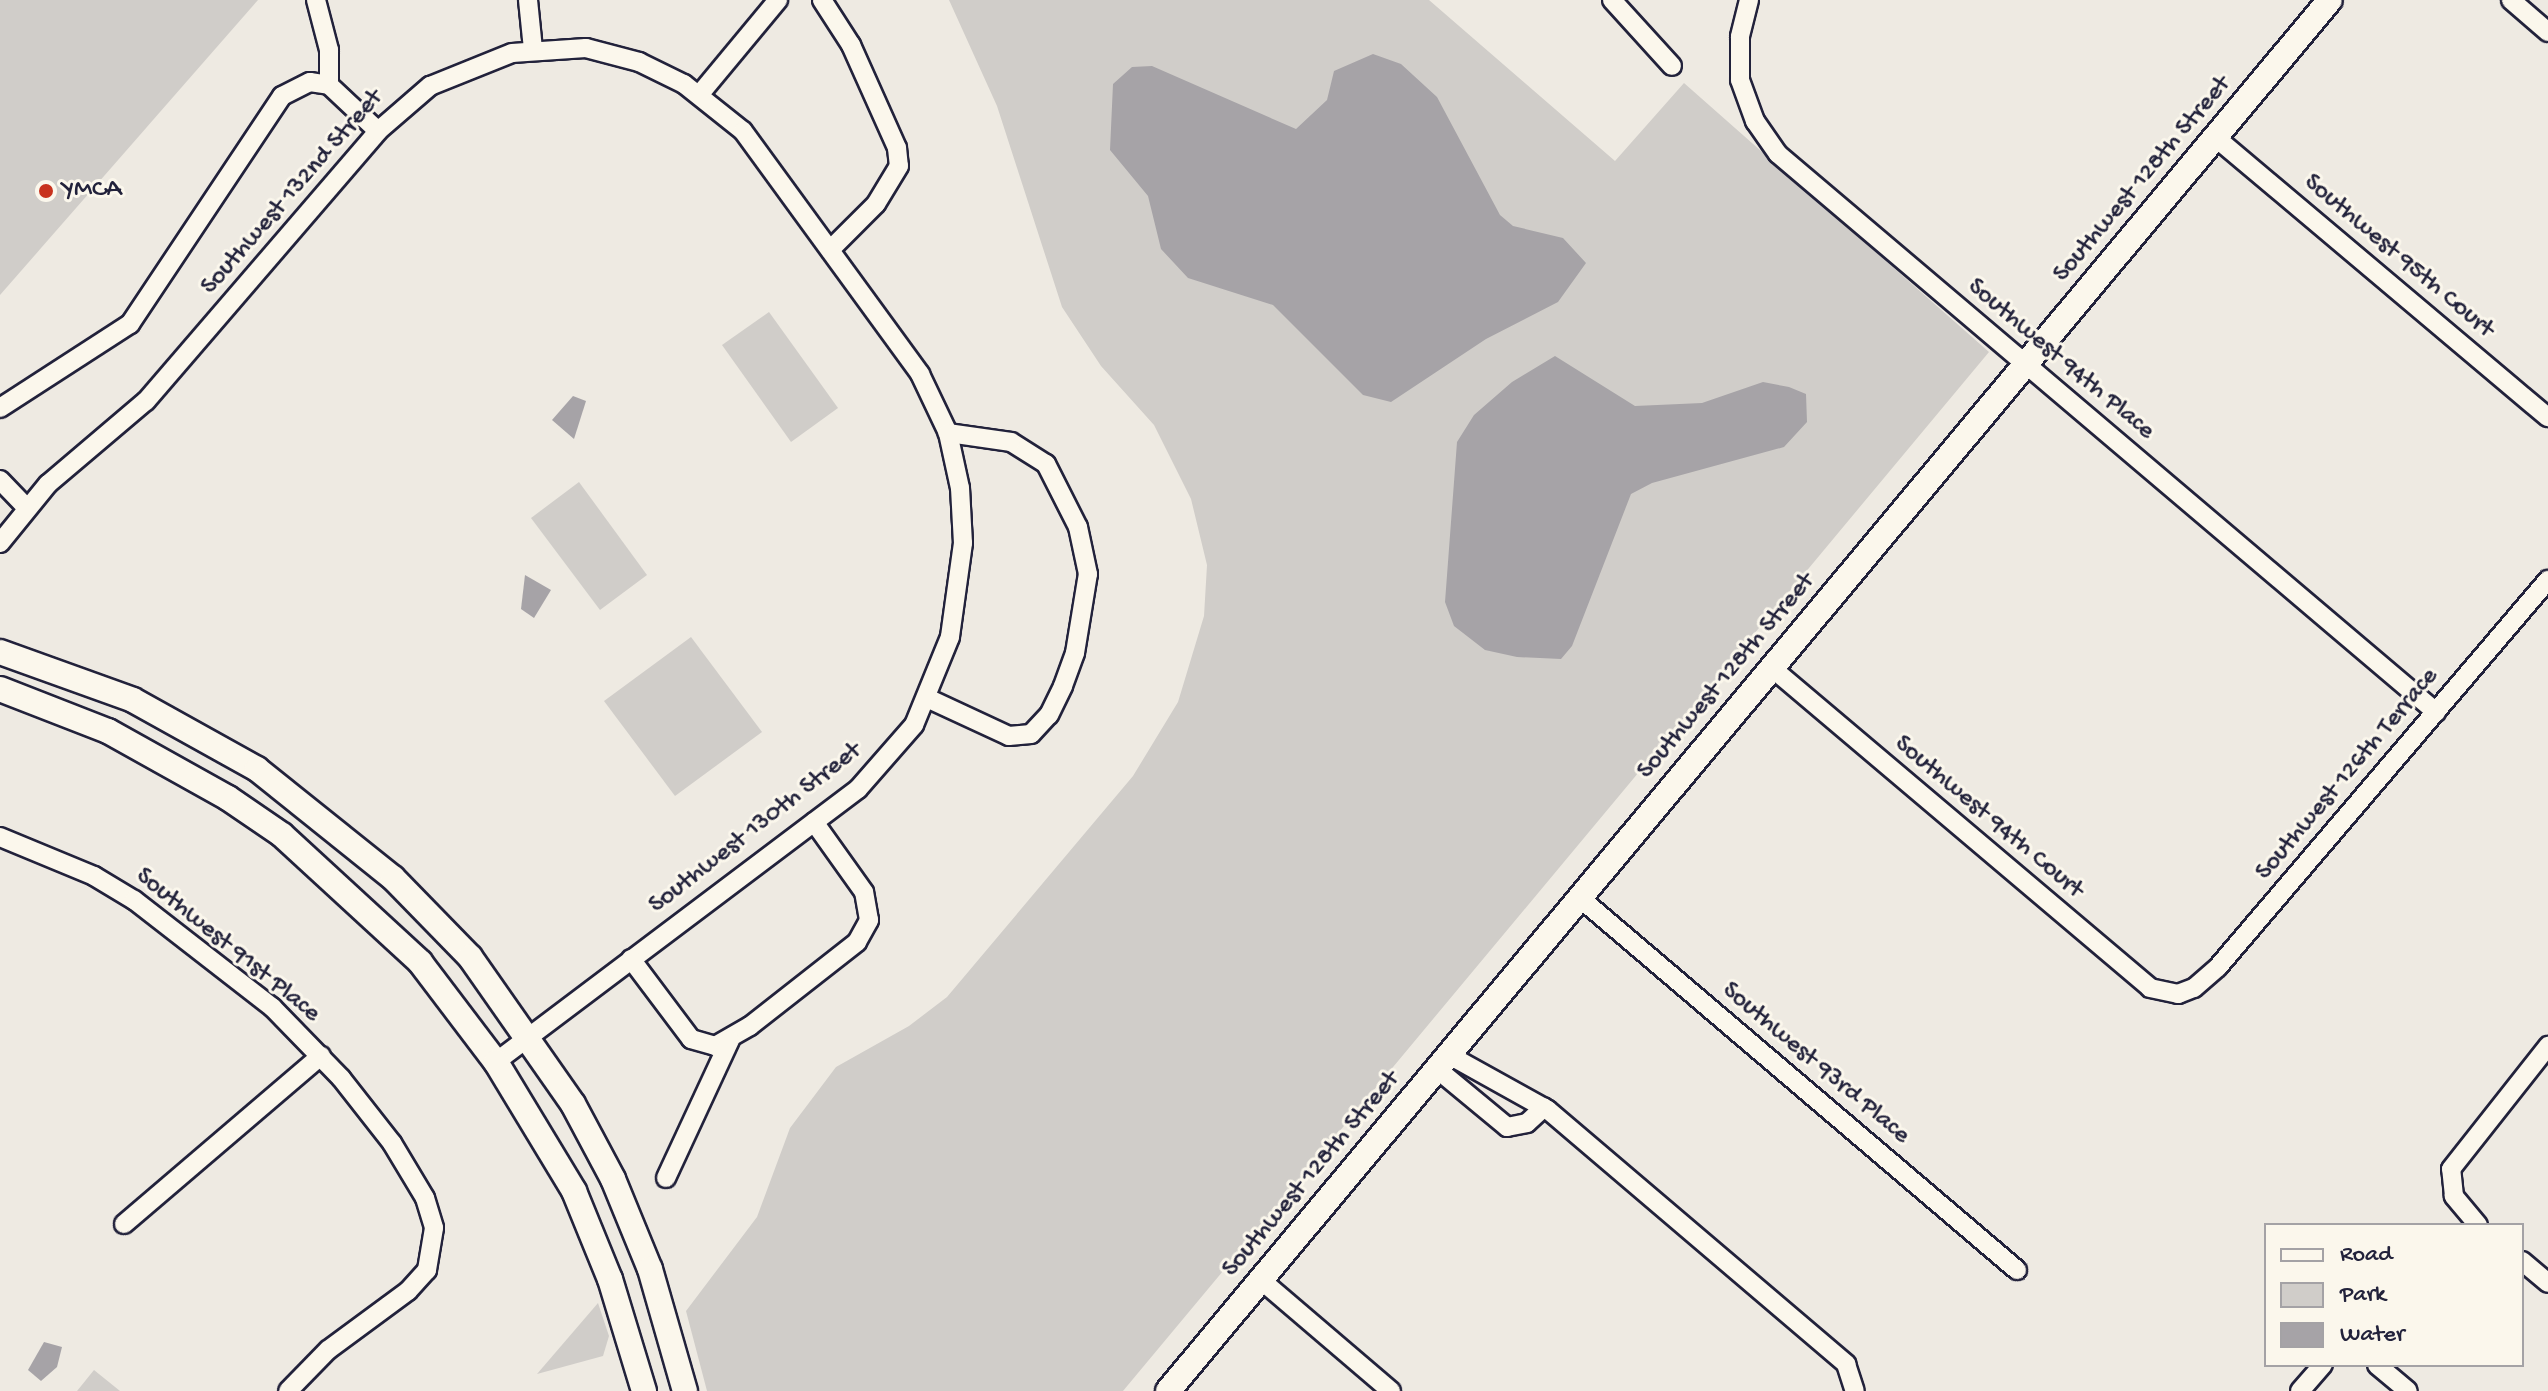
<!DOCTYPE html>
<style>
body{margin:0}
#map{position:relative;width:2548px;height:1391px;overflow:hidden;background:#eeeae2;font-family:"Gochi Hand",sans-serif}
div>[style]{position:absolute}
.green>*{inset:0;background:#d0cdc9}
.water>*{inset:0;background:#a6a3a7}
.roads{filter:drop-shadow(2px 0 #22223b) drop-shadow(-2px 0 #22223b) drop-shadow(0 2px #22223b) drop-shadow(0 -2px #22223b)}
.minor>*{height:18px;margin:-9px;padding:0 9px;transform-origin:9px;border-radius:9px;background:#fbf7ec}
.tertiary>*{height:24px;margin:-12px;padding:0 12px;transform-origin:12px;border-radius:12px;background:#fbf7ec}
.dots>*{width:22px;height:22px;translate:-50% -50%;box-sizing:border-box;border:4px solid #fbf7ec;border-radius:50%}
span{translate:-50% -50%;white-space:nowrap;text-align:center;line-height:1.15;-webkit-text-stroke:6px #fbf7ec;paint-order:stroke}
.street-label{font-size:26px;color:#22223b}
.poi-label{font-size:26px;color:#22223b}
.left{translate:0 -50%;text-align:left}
.legend{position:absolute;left:2264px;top:1223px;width:260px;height:144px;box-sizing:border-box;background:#fbf7ec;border:2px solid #a4a2a5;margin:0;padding:10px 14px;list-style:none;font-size:24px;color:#22223b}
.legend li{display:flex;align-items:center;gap:16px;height:40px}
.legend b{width:40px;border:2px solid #a4a2a5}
</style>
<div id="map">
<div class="green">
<i style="clip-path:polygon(0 0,258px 0,0 295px)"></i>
<i style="clip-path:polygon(949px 0,1429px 0,1615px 161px,1684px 83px,1989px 352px,1123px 1391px,707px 1391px,686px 1311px,757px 1217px,790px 1128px,836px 1067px,909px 1026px,947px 997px,1133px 776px,1178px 702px,1204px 616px,1207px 565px,1191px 499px,1154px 425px,1101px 366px,1062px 307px,997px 106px)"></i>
<i style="clip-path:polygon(769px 312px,838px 408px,791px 442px,722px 345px)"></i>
<i style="clip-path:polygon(579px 482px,647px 575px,600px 610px,531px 518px)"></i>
<i style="clip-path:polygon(691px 637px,762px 732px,675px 796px,604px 701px)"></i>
<i style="clip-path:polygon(598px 1303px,609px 1336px,603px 1356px,537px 1374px)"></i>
<i style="clip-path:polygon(94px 1370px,120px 1391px,77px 1391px)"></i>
</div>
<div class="water">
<i style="clip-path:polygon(1373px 54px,1401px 64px,1437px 97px,1500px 215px,1513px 226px,1563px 238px,1586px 263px,1558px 302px,1486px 339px,1391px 402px,1363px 395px,1273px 305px,1188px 278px,1161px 249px,1148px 196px,1110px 150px,1113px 84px,1132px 67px,1152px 66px,1296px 129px,1327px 100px,1334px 71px)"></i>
<i style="clip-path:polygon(1555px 356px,1635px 406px,1702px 403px,1763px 382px,1789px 387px,1806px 394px,1807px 422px,1784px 447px,1652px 483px,1631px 494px,1572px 646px,1561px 659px,1517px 657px,1485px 650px,1454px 626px,1445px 602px,1457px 442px,1474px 415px,1512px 382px)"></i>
<i style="clip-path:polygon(573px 396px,586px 401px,574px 439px,552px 420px)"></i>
<i style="clip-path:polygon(525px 575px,551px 590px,534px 618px,521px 609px)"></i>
<i style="clip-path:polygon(44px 1342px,62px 1347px,57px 1367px,41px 1381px,28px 1370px)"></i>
</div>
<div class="roads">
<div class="minor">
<i style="left:316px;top:0;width:52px;rotate:75.4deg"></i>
<i style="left:329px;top:50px;width:35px;rotate:90deg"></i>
<i style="left:528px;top:0;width:49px;rotate:84.2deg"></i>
<i style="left:822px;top:0;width:54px;rotate:57.2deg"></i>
<i style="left:851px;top:45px;width:113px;rotate:65.9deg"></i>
<i style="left:897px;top:148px;width:18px;rotate:84deg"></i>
<i style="left:899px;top:166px;width:44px;rotate:121.2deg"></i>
<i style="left:876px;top:204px;width:65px;rotate:135deg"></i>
<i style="left:1612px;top:0;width:89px;rotate:47.7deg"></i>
<i style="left:1749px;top:0;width:38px;rotate:104deg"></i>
<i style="left:1740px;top:37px;width:43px;rotate:90deg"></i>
<i style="left:1740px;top:80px;width:44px;rotate:69.9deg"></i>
<i style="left:1755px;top:121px;width:40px;rotate:55.1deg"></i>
<i style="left:1778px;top:154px;width:863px;rotate:40.3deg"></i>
<i style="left:2511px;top:0;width:49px;rotate:40.9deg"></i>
<i style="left:699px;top:95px;width:124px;rotate:-50.3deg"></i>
<i style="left:2215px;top:137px;width:435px;rotate:40.1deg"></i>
<i style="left:0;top:408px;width:155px;rotate:-32.9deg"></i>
<i style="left:130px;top:324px;width:274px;rotate:-56.3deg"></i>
<i style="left:282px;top:96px;width:31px;rotate:-27deg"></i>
<i style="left:310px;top:82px;width:19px;rotate:9deg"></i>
<i style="left:329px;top:85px;width:67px;rotate:43.2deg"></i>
<i style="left:0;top:480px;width:36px;rotate:46deg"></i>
<i style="left:0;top:543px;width:76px;rotate:-50.9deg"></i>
<i style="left:48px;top:484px;width:128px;rotate:-40.3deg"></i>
<i style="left:146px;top:401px;width:356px;rotate:-49.3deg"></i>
<i style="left:378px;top:131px;width:69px;rotate:-40.9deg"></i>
<i style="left:430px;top:86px;width:88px;rotate:-21.9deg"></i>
<i style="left:512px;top:53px;width:74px;rotate:-3.9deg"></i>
<i style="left:586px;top:48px;width:55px;rotate:14.8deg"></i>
<i style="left:639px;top:62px;width:50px;rotate:26.1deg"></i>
<i style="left:684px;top:84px;width:75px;rotate:38.5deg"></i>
<i style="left:743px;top:131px;width:301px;rotate:53.9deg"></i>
<i style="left:920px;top:374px;width:65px;rotate:64.6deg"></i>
<i style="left:948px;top:433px;width:56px;rotate:77.7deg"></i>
<i style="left:960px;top:488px;width:55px;rotate:86.9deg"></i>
<i style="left:963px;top:543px;width:95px;rotate:97.9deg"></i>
<i style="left:950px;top:637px;width:95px;rotate:112.2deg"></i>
<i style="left:914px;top:725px;width:85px;rotate:131.2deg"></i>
<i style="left:858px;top:789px;width:453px;rotate:143deg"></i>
<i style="left:1772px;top:668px;width:495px;rotate:40.2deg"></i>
<i style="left:2150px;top:988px;width:29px;rotate:12deg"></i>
<i style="left:2178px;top:994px;width:17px;rotate:-21deg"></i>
<i style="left:2194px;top:988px;width:32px;rotate:-41deg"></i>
<i style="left:2218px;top:967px;width:509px;rotate:-49.55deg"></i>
<i style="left:927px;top:698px;width:90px;rotate:24.9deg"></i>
<i style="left:1009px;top:736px;width:22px;rotate:-5deg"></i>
<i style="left:1031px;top:734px;width:26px;rotate:-47deg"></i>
<i style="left:1049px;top:715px;width:32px;rotate:-64deg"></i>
<i style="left:1063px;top:686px;width:35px;rotate:-70deg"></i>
<i style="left:1075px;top:653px;width:80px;rotate:-80.7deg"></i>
<i style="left:1088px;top:574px;width:48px;rotate:-102deg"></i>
<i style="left:1078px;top:527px;width:71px;rotate:-116.9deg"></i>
<i style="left:1046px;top:464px;width:41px;rotate:-147.8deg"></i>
<i style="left:1011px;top:442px;width:64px;rotate:-171.9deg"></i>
<i style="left:0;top:837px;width:102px;rotate:22.5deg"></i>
<i style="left:94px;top:876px;width:47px;rotate:31deg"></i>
<i style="left:134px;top:900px;width:175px;rotate:37.8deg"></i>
<i style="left:272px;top:1007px;width:99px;rotate:45.8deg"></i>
<i style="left:341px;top:1078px;width:83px;rotate:51.9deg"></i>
<i style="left:392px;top:1143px;width:64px;rotate:59deg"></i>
<i style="left:425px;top:1198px;width:31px;rotate:73deg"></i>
<i style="left:434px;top:1228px;width:43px;rotate:99.5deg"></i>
<i style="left:427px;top:1270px;width:28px;rotate:132deg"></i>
<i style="left:408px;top:1291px;width:99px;rotate:143.6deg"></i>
<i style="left:328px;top:1350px;width:57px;rotate:134.3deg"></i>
<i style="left:1580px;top:898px;width:574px;rotate:40.41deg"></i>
<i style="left:631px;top:959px;width:100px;rotate:53.1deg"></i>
<i style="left:691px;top:1039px;width:25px;rotate:16deg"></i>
<i style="left:715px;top:1046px;width:40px;rotate:-29.7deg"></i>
<i style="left:750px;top:1026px;width:136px;rotate:-38.1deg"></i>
<i style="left:857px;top:942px;width:25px;rotate:-61deg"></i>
<i style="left:869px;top:920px;width:28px;rotate:-100deg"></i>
<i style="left:864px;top:892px;width:86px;rotate:-125.5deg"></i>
<i style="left:1449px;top:1055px;width:113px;rotate:29.1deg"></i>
<i style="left:1548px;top:1110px;width:392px;rotate:40.4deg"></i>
<i style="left:1846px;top:1364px;width:28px;rotate:72deg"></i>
<i style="left:1437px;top:1069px;width:91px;rotate:39.6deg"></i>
<i style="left:1507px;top:1127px;width:20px;rotate:-11deg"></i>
<i style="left:1527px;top:1123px;width:23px;rotate:-43deg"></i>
<i style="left:666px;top:1178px;width:152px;rotate:-65.1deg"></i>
<i style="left:124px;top:1224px;width:259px;rotate:-40.5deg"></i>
<i style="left:2478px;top:1225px;width:38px;rotate:-130deg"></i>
<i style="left:2454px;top:1196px;width:27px;rotate:-96deg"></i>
<i style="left:2451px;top:1169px;width:157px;rotate:-51.7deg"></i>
<i style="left:2522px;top:1261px;width:34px;rotate:40deg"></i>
<i style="left:1261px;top:1280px;width:171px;rotate:40.5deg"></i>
<i style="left:2377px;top:1365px;width:40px;rotate:40deg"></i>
<i style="left:2300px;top:1391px;width:35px;rotate:-49deg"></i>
</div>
<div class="tertiary">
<i style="left:0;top:652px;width:141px;rotate:19.8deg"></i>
<i style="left:133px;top:700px;width:142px;rotate:29.1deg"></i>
<i style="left:257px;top:769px;width:174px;rotate:38.7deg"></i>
<i style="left:393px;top:878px;width:110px;rotate:45.7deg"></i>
<i style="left:470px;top:957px;width:179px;rotate:55deg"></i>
<i style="left:573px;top:1104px;width:85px;rotate:61.9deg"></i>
<i style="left:613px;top:1179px;width:97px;rotate:67.7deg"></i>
<i style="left:650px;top:1269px;width:127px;rotate:74deg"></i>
<i style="left:0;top:689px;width:116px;rotate:21.3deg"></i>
<i style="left:108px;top:731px;width:137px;rotate:29.2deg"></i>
<i style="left:228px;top:798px;width:65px;rotate:34.4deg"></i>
<i style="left:282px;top:835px;width:188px;rotate:42.6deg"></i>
<i style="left:420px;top:962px;width:126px;rotate:52.8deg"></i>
<i style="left:496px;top:1062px;width:151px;rotate:58.8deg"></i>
<i style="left:574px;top:1191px;width:95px;rotate:67.8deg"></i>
<i style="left:610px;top:1279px;width:117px;rotate:73.1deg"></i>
<i style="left:1168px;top:1391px;width:1812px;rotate:-50.13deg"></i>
</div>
</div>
<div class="dots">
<i style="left:46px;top:191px;background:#c8321e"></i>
</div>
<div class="street-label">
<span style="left:2143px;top:180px;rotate:-50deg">Southwest 128th Street</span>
<span style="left:293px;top:193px;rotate:-49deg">Southwest 132nd Street</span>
<span style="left:2398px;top:257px;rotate:40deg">Southwest 95th Court</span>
<span style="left:2060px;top:360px;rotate:40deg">Southwest 94th Place</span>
<span style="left:1727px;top:677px;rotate:-50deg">Southwest 128th Street</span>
<span style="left:2348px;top:775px;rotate:-50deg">Southwest 126th Terrace</span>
<span style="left:1988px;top:818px;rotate:40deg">Southwest 94th Court</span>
<span style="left:756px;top:829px;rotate:-38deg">Southwest 130th Street</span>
<span style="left:227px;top:946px;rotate:39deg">Southwest 91st Place</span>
<span style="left:1815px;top:1064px;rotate:40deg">Southwest 93rd Place</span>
<span style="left:1312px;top:1175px;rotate:-50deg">Southwest 128th Street</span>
</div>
<div class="poi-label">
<span class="left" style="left:62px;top:191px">YMCA</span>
</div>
<ul class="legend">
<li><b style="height:10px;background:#fbf7ec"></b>Road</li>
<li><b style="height:22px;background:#d0cdc9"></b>Park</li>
<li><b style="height:22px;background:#a6a3a7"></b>Water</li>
</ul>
</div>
